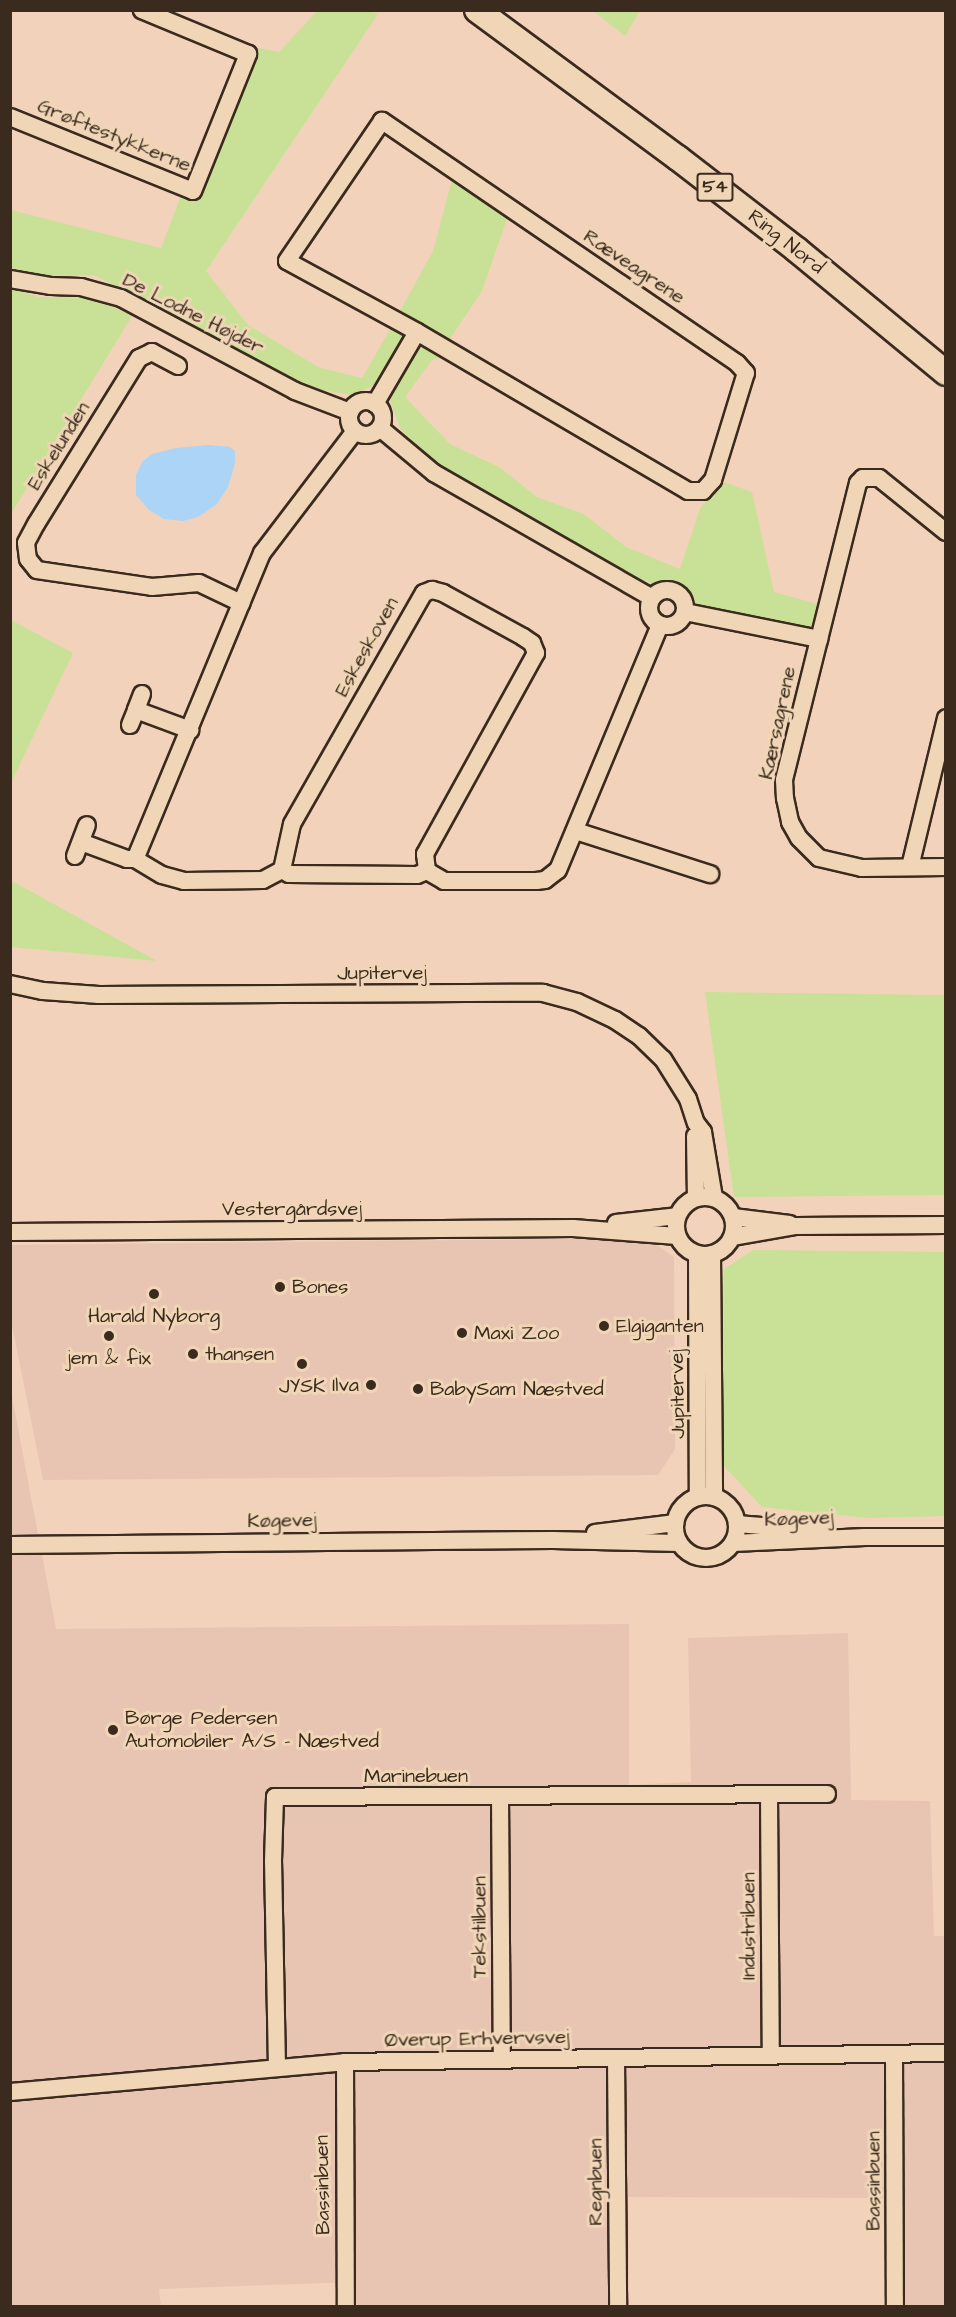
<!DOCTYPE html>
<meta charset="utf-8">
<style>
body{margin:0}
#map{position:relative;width:956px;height:2317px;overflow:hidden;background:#f2d2ba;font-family:"Architects Daughter",sans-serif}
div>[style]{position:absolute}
.built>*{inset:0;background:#e8c5b3}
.green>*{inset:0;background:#c9e197}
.water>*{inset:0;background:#abd4f6}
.roads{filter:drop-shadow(2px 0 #3b2a1e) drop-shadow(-2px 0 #3b2a1e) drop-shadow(0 2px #3b2a1e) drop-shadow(0 -2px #3b2a1e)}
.minor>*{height:16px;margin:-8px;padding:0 8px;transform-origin:8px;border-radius:8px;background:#f0d6b7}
.minor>.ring{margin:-8px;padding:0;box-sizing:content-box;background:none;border:16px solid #f0d6b7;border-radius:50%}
.highway>*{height:24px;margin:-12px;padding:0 12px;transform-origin:12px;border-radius:12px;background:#f0d6b7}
.dots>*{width:16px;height:16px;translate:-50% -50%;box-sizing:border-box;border:3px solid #f0d6b7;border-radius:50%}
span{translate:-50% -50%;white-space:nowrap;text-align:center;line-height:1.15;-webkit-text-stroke:6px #f0d6b7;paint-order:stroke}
.shield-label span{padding:2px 4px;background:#f0d6b7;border:2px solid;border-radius:4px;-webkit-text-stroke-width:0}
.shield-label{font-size:18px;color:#3b2a1e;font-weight:700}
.street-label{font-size:20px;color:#3b2a1e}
.poi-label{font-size:20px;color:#3b2a1e}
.left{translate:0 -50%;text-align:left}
.right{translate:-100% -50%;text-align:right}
.frame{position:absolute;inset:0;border:12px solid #3b2a1e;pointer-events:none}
</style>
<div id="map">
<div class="built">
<i style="clip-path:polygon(647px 1238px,674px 1257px,675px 1449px,658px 1475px,43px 1480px,11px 1320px,10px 1245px)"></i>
<i style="clip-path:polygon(10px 1386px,56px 1629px,629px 1624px,629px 1785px,691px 1782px,688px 1638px,848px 1633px,851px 1800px,930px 1801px,934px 1936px,946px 1936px,945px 2306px,886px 2306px,883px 2198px,628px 2197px,629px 2305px,354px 2306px,355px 2282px,159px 2289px,161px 2306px,11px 2306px)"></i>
</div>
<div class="green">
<i style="clip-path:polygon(317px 11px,371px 11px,378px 14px,206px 271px,248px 325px,318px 367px,362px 378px,392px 326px,405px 334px,373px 386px,351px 395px,310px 388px,94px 275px,35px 276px,11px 268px,11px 210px,161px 248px,182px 193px,195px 196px,254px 47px,279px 52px)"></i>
<i style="clip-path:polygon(593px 11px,640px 11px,625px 36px)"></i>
<i style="clip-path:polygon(453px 176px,509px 213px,482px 291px,447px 343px,398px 315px,433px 251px)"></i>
<i style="clip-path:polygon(11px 288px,39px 297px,94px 298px,132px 316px,11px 514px)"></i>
<i style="clip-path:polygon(418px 340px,445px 356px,432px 360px,405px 397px,450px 444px,499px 467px,537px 497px,584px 514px,626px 547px,680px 569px,701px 506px,724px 482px,752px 492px,774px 592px,821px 605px,816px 632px,695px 604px,688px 591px,674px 582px,655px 585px,612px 567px,434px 464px,400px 428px,390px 400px)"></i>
<i style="clip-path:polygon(11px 620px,73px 653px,11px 783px)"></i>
<i style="clip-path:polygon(11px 860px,12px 881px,157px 961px,11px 947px)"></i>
<i style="clip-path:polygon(705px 992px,945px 995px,945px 1195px,734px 1197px)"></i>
<i style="clip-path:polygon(753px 1250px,945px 1252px,945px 1516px,868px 1518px,762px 1507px,722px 1464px,724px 1269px)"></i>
</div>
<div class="water">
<i style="clip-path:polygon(209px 445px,230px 447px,235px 451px,235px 463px,228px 487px,217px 504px,198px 517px,183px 521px,164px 519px,149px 510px,136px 495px,136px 475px,142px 462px,152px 454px,176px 448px)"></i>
</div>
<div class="roads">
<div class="minor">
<i style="left:10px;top:117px;width:197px;rotate:22deg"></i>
<i style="left:193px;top:191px;width:148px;rotate:-68.1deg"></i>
<i style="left:248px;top:54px;width:115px;rotate:-157.5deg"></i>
<i style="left:10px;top:279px;width:42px;rotate:9.7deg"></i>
<i style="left:51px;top:286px;width:30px;rotate:2deg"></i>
<i style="left:81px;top:287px;width:41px;rotate:15.4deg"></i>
<i style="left:121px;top:298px;width:197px;rotate:28.1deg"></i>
<i style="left:295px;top:391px;width:59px;rotate:20.9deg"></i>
<i style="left:178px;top:366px;width:30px;rotate:-152deg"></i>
<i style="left:152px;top:352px;width:14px;rotate:155deg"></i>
<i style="left:139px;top:358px;width:195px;rotate:121.8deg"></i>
<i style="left:36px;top:524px;width:21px;rotate:118deg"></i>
<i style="left:26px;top:543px;width:16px;rotate:83deg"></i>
<i style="left:28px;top:559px;width:14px;rotate:51deg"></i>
<i style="left:37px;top:570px;width:116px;rotate:8.4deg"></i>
<i style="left:152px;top:587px;width:47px;rotate:-4.9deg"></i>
<i style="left:199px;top:583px;width:47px;rotate:25.5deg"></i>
<i class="ring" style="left:349px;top:401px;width:18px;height:18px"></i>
<i style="left:375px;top:404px;width:83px;rotate:-59.7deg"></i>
<i style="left:417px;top:332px;width:314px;rotate:30.4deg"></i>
<i style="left:688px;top:491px;width:15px"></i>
<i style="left:703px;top:491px;width:15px;rotate:-48deg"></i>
<i style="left:713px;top:480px;width:112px;rotate:-72.9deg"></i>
<i style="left:746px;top:373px;width:13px;rotate:-132deg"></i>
<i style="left:737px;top:363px;width:430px;rotate:-145.7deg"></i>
<i style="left:382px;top:121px;width:169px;rotate:124.2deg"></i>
<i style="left:287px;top:261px;width:148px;rotate:28.6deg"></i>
<i style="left:380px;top:428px;width:70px;rotate:39.8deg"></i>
<i style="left:434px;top:473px;width:251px;rotate:29.8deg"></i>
<i style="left:355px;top:431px;width:153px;rotate:127.3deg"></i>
<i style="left:262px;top:553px;width:331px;rotate:112.5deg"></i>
<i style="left:135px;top:859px;width:31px;rotate:31deg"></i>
<i style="left:162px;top:875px;width:23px;rotate:15deg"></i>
<i style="left:184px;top:881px;width:79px;rotate:-0.7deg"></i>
<i style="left:263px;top:880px;width:21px;rotate:-28deg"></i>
<i style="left:282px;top:870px;width:8px;rotate:30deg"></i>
<i style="left:289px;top:874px;width:128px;rotate:0.4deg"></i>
<i style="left:417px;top:875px;width:11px;rotate:-22deg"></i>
<i style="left:946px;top:532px;width:86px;rotate:-141.1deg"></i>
<i style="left:879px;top:478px;width:16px;rotate:180deg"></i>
<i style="left:863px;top:478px;width:7px;rotate:135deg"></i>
<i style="left:858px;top:483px;width:306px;rotate:104deg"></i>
<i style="left:784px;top:780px;width:18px;rotate:87deg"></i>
<i style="left:785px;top:798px;width:25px;rotate:78deg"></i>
<i style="left:790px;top:822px;width:18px;rotate:61deg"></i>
<i style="left:799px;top:838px;width:28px;rotate:45deg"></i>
<i style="left:819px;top:858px;width:44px;rotate:13.1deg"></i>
<i style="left:862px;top:868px;width:84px;rotate:-0.7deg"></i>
<i class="ring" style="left:649px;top:590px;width:20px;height:20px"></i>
<i style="left:685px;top:612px;width:137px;rotate:11.4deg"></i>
<i style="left:142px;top:694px;width:17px;rotate:111deg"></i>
<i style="left:136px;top:710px;width:58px;rotate:20.3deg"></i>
<i style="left:130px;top:725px;width:16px;rotate:-68deg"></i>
<i style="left:576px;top:831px;width:141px;rotate:17.8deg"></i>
<i style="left:81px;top:842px;width:49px;rotate:20.3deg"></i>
<i style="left:127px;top:859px;width:8px"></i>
<i style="left:75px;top:856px;width:33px;rotate:-69deg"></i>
<i style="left:910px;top:867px;width:153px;rotate:-76.4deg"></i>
<i style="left:282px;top:870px;width:47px;rotate:-77.7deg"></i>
<i style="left:292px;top:824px;width:266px;rotate:-60.3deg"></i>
<i style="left:424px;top:593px;width:9px;rotate:-21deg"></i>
<i style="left:432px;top:590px;width:11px;rotate:15deg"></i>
<i style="left:443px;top:593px;width:91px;rotate:28.8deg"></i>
<i style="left:523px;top:637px;width:11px;rotate:34deg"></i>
<i style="left:532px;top:643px;width:11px;rotate:68deg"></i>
<i style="left:536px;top:653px;width:230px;rotate:118.9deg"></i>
<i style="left:425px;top:854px;width:17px;rotate:83deg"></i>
<i style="left:427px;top:871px;width:20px;rotate:30deg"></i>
<i style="left:444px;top:881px;width:92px"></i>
<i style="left:536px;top:881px;width:9px;rotate:-6deg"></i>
<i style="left:545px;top:880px;width:16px;rotate:-38deg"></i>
<i style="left:558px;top:870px;width:265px;rotate:-67.4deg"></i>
<i style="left:10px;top:984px;width:34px;rotate:12deg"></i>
<i style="left:43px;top:991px;width:56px;rotate:4.1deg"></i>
<i style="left:99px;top:995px;width:444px;rotate:-0.3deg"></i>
<i style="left:543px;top:993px;width:35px;rotate:15deg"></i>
<i style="left:577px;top:1002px;width:42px;rotate:25.3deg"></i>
<i style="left:615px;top:1020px;width:29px;rotate:34deg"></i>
<i style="left:639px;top:1036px;width:33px;rotate:44deg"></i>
<i style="left:663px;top:1059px;width:47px;rotate:58deg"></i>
<i style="left:688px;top:1099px;width:25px;rotate:72deg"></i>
<i style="left:696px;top:1123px;width:11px;rotate:52deg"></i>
<i style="left:703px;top:1132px;width:67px;rotate:80.5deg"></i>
<i style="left:695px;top:1136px;width:62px;rotate:89.1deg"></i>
<i class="ring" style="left:676px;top:1197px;width:42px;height:42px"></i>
<i style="left:733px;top:1217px;width:57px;rotate:7deg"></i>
<i style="left:616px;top:1223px;width:61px;rotate:-6.5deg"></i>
<i style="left:10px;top:1232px;width:563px;rotate:-0.41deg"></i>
<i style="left:573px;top:1228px;width:104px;rotate:4.4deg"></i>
<i style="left:732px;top:1237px;width:65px;rotate:-9.8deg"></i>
<i style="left:796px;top:1226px;width:150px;rotate:-0.4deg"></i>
<i style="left:697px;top:1254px;width:243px;rotate:89.8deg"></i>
<i style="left:712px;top:1254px;width:243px;rotate:89.5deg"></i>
<i class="ring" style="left:675px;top:1496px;width:46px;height:46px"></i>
<i style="left:737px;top:1524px;width:86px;rotate:4.7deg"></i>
<i style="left:595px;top:1533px;width:81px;rotate:-7.1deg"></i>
<i style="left:733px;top:1543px;width:132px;rotate:-2.6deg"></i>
<i style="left:865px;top:1537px;width:81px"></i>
<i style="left:10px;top:1545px;width:543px;rotate:-0.53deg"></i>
<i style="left:553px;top:1540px;width:126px;rotate:1.4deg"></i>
<i style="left:769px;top:1795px;width:261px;rotate:89.6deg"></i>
<i style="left:500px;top:1796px;width:262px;rotate:89.6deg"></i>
<i style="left:894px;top:2054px;width:252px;rotate:89.8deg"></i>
<i style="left:616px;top:2058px;width:248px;rotate:89.5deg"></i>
<i style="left:345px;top:2062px;width:244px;rotate:89.8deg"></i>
<i style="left:277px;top:2068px;width:207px;rotate:-91.1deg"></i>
<i style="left:273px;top:1861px;width:64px;rotate:-88.2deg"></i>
<i style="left:275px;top:1797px;width:552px;rotate:-0.31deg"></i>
<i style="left:10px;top:2092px;width:336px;rotate:-5.1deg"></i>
<i style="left:345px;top:2062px;width:601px;rotate:-0.86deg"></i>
</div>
<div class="highway">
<i style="left:477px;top:10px;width:250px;rotate:36.4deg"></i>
<i style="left:678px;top:158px;width:150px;rotate:37.7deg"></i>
<i style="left:797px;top:250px;width:193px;rotate:39.5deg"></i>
</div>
</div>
<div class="dots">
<i style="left:280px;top:1287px;background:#3b2a1e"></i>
<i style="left:154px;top:1294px;background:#3b2a1e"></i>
<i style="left:604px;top:1326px;background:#3b2a1e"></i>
<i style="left:462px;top:1333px;background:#3b2a1e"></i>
<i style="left:109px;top:1336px;background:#3b2a1e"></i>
<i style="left:193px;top:1354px;background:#3b2a1e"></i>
<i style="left:302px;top:1364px;background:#3b2a1e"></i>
<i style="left:371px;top:1385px;background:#3b2a1e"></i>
<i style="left:418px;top:1389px;background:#3b2a1e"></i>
<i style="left:113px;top:1730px;background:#3b2a1e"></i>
</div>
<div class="shield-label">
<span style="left:715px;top:187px">54</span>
</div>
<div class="street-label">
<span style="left:114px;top:136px;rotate:22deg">Grøftestykkerne</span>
<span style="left:786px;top:242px;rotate:38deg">Ring Nord</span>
<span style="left:634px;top:267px;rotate:34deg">Ræveagrene</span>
<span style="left:193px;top:314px;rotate:27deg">De Lodne Højder</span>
<span style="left:59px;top:446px;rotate:-58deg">Eskelunden</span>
<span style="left:367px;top:647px;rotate:-61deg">Eskeskoven</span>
<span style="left:778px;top:723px;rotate:-78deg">Kærsagrene</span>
<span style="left:382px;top:973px">Jupitervej</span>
<span style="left:292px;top:1209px">Vestergårdsvej</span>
<span style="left:678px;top:1394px;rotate:-91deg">Jupitervej</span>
<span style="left:799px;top:1519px;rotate:-2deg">Køgevej</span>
<span style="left:282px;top:1521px;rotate:-1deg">Køgevej</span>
<span style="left:416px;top:1776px">Marinebuen</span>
<span style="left:749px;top:1926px;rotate:-90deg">Industribuen</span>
<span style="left:480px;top:1927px;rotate:-90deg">Tekstilbuen</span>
<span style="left:477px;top:2039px;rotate:-1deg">Øverup Erhvervsvej</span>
<span style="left:874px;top:2181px;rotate:-90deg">Bassinbuen</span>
<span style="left:596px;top:2182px;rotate:-90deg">Regnbuen</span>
<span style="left:323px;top:2185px;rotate:-91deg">Bassinbuen</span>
</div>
<div class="poi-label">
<span class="left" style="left:292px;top:1287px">Bones</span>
<span style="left:154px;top:1316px">Harald Nyborg</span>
<span class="left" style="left:616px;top:1326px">Elgiganten</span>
<span class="left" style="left:474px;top:1333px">Maxi Zoo</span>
<span class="left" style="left:205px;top:1354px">thansen</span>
<span style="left:109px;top:1358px">jem &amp; fix</span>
<span class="right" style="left:359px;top:1385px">Ilva</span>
<span style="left:302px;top:1386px">JYSK</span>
<span class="left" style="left:430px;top:1389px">BabySam Næstved</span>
<span class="left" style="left:125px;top:1730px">Børge Pedersen<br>Automobiler A/S - Næstved</span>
</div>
<div class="frame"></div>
</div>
